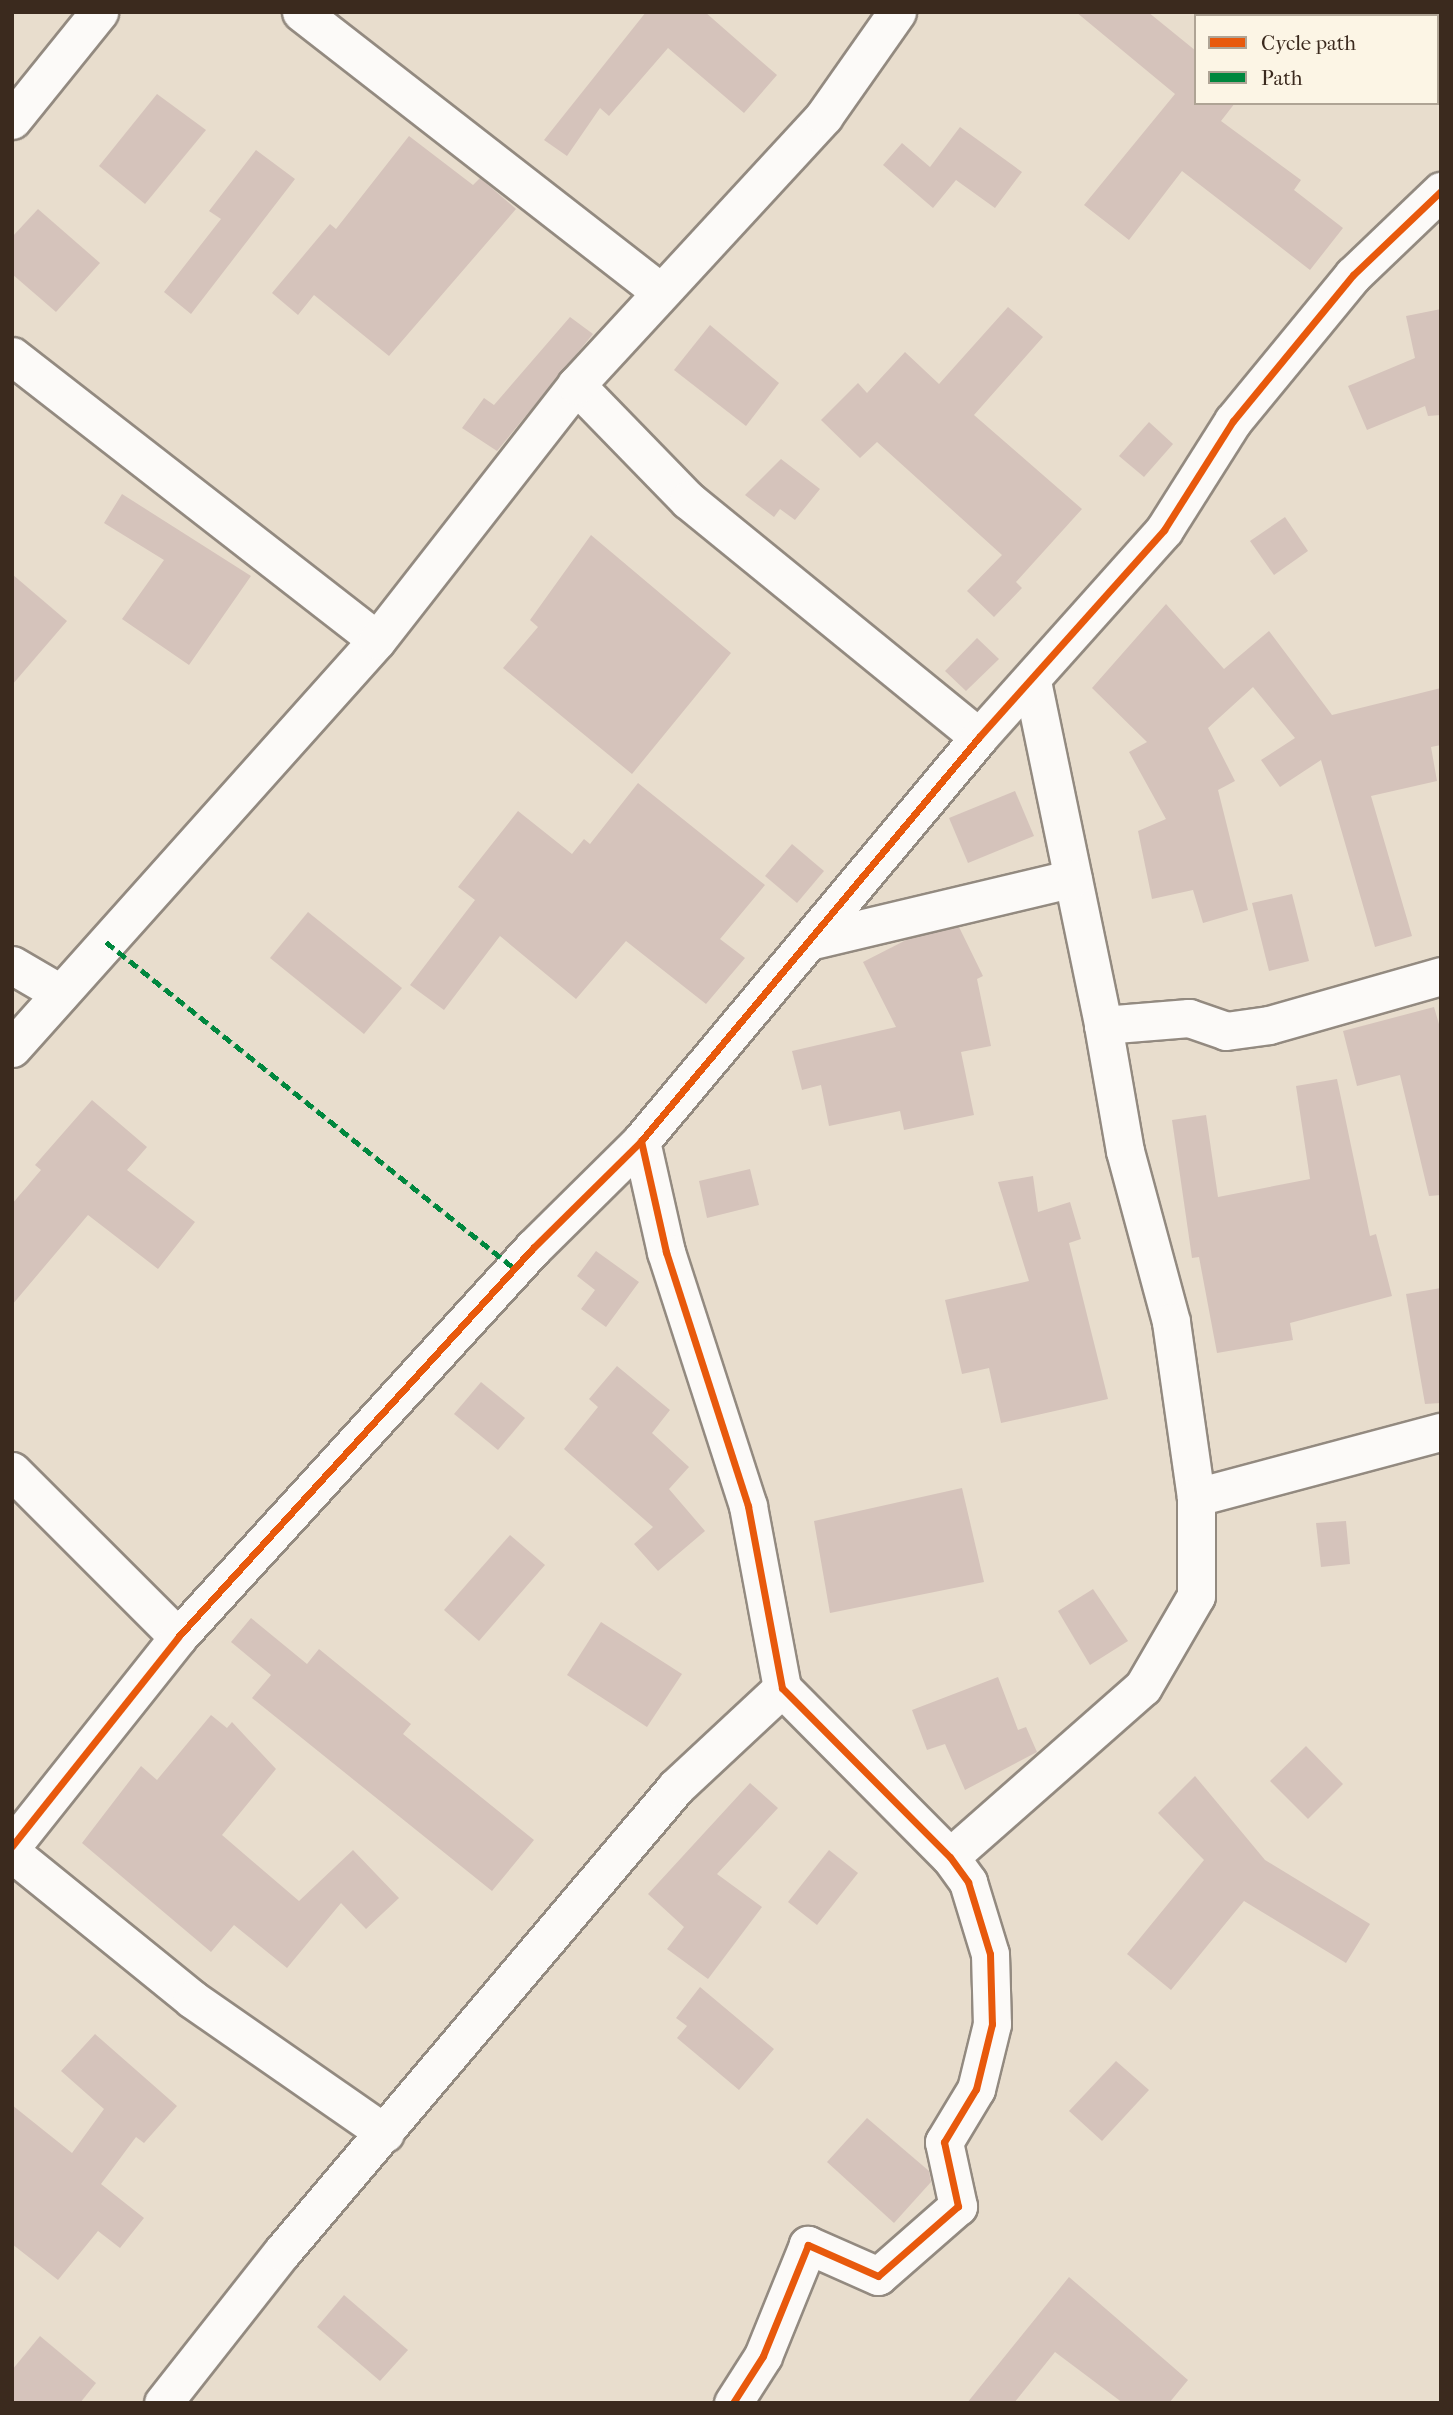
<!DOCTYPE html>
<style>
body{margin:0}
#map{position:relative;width:1453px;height:2415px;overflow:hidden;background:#e8ddcd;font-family:"IM FELL French Canon",serif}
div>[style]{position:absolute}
.building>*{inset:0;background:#d5c3bb}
.roads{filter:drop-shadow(2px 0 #938a80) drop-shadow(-2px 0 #938a80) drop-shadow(0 2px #938a80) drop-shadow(0 -2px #938a80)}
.minor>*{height:37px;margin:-18.5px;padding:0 18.5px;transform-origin:18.5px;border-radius:18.5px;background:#fcfaf8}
.quiet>*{height:5px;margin-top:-2.5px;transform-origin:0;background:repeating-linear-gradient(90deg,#00873e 0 10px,transparent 0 15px)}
.cycleway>*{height:7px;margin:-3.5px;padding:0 3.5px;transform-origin:3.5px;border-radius:3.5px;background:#e8590c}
span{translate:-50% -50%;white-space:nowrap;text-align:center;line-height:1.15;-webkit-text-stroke:5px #fcf5e5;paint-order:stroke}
.frame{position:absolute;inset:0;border:14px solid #3b2a1e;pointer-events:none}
.legend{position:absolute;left:1194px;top:14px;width:245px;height:91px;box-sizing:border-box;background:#fcf5e5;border:2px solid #afa495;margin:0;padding:9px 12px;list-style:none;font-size:21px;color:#3b2a1e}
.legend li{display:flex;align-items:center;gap:14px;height:35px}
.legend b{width:35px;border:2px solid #afa495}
</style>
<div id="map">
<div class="building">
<i style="clip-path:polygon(646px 12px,705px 12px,777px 75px,744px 113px,668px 48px,609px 116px,600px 108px,567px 156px,544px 140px)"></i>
<i style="clip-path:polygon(1076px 12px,1148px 12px,1196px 51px,1196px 103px,1235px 103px,1221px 121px,1301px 180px,1294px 190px,1343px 228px,1310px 270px,1182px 171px,1129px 240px,1084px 205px,1175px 94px)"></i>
<i style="clip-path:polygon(157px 94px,206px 130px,145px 204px,99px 166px)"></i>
<i style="clip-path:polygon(960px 127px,1022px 172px,995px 208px,956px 180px,933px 208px,883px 165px,902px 143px,930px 167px)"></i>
<i style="clip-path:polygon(409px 136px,473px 185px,480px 178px,516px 209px,389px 356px,314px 295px,298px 315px,272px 293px,330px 224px,336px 229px)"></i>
<i style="clip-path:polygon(256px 150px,295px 179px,191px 314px,164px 292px,221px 219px,209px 211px)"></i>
<i style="clip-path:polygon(38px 209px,100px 263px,56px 312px,12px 274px,12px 237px)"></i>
<i style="clip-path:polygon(1008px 307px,1043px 337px,974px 415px,1082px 509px,1016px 582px,1022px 588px,994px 617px,967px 591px,1002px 555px,877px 442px,860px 458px,821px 420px,858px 383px,867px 393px,905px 352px,939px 384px)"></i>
<i style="clip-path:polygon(1441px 309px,1441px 415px,1428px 416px,1425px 406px,1367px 430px,1348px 386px,1415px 358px,1406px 316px)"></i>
<i style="clip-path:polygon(570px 317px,593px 334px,497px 451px,462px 428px,484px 398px,494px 405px)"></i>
<i style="clip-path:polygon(710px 325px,779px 383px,746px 426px,674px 370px)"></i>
<i style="clip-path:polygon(1149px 422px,1173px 444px,1144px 477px,1119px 456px)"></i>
<i style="clip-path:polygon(781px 459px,820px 489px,795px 520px,780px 509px,774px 517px,745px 495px)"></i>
<i style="clip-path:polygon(122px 494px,251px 576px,189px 665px,122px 619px,164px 560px,104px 523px)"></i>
<i style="clip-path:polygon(1285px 517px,1308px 551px,1274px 575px,1250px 541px)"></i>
<i style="clip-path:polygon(591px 535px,731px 653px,632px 774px,503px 668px,538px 627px,530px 620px)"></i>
<i style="clip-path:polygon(12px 574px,67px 621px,12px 685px)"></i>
<i style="clip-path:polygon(1166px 604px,1224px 669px,1269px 631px,1332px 715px,1441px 688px,1441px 745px,1431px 747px,1437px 781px,1371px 796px,1412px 936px,1375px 947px,1321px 760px,1280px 787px,1261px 760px,1295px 738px,1253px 687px,1208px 728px,1235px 781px,1218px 790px,1248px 910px,1203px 923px,1193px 890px,1152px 899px,1138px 831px,1166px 819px,1129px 752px,1147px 742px,1092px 688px)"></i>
<i style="clip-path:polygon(977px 638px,999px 659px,966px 691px,945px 671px)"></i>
<i style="clip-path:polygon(638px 783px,765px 885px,720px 939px,745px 958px,706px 1004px,626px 941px,576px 999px,500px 936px,444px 1010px,410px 985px,475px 900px,458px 887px,518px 811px,572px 854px,584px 839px,590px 844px)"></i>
<i style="clip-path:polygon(1015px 791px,1034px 836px,968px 863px,949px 818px)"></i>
<i style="clip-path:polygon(792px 844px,824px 871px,797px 903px,765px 876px)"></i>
<i style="clip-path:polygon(1292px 894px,1309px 961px,1269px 971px,1252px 903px)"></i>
<i style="clip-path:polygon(308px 912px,402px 988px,364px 1034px,270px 958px)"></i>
<i style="clip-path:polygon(959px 927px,983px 976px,977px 979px,991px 1046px,961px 1052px,974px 1115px,904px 1130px,900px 1111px,829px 1126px,821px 1085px,802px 1090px,792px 1051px,896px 1027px,863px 962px,910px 938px)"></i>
<i style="clip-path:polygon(1434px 1007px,1441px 1031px,1441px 1195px,1429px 1196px,1400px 1075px,1357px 1086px,1343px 1031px)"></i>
<i style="clip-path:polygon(1337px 1079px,1370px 1236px,1376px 1234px,1392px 1296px,1290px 1323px,1293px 1340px,1217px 1353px,1199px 1257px,1192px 1258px,1172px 1120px,1206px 1115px,1218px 1197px,1310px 1179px,1296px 1086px)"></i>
<i style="clip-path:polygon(92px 1100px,147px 1147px,127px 1170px,195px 1222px,158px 1269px,88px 1215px,12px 1305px,12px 1204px,41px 1170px,35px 1165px)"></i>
<i style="clip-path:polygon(750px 1169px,759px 1205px,707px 1218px,699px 1181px)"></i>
<i style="clip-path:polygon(1033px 1176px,1038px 1212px,1070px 1202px,1081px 1239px,1069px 1243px,1108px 1399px,1001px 1423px,989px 1368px,962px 1374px,945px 1300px,1029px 1281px,998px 1182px)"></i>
<i style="clip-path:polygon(596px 1251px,639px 1282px,606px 1327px,581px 1309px,595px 1290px,577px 1276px)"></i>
<i style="clip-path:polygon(1441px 1288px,1441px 1403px,1425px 1404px,1406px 1294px)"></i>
<i style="clip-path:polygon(617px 1366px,670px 1410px,652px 1433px,689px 1467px,669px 1489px,705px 1531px,658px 1571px,634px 1544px,653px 1527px,564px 1449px,598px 1407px,589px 1399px)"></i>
<i style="clip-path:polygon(481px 1382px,525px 1418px,498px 1450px,454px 1414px)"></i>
<i style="clip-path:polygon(962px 1488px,984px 1582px,830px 1613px,814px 1521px)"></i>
<i style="clip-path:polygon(1346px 1521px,1350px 1564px,1321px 1567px,1316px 1523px)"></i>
<i style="clip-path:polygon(510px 1535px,545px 1565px,479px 1641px,444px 1610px)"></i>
<i style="clip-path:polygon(1093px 1589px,1128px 1641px,1090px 1665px,1058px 1611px)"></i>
<i style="clip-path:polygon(251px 1618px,307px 1664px,319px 1649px,411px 1724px,403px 1734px,534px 1840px,492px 1891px,252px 1698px,271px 1675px,231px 1642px)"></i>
<i style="clip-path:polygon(601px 1622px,682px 1674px,647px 1727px,567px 1675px)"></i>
<i style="clip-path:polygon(998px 1677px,1018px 1730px,1026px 1727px,1037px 1752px,965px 1790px,945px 1744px,927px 1750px,912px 1710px)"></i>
<i style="clip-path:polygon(211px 1715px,227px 1728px,232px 1722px,276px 1769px,222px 1835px,299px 1901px,353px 1850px,399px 1898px,366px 1929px,341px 1903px,287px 1968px,234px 1925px,211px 1952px,82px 1843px,141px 1766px,157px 1780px)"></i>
<i style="clip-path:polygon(1306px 1746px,1343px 1784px,1308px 1819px,1270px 1781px)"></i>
<i style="clip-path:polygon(1195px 1776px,1265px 1860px,1370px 1924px,1346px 1963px,1244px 1901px,1171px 1990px,1127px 1954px,1204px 1860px,1158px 1813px)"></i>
<i style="clip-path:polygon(750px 1783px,778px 1808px,717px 1874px,762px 1907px,708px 1979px,667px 1949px,684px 1927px,648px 1894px)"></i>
<i style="clip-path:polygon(829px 1850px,858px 1873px,817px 1925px,788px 1902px)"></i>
<i style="clip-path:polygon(700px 1987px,774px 2049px,739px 2090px,677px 2038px,687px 2026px,676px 2018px)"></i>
<i style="clip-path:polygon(95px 2034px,177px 2106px,144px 2143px,136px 2137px,101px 2184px,144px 2218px,120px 2248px,98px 2231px,58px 2280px,12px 2244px,12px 2105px,72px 2153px,104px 2109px,61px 2071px)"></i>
<i style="clip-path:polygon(1116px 2061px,1149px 2090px,1102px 2141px,1069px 2111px)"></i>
<i style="clip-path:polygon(867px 2118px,929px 2171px,931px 2182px,894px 2223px,827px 2162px)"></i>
<i style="clip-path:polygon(1069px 2277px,1188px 2380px,1169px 2403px,1123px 2403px,1055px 2352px,1014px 2403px,967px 2403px)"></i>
<i style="clip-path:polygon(344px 2295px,408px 2350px,380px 2381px,317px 2327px)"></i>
<i style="clip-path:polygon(40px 2336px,96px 2383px,80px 2403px,12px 2403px,12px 2370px)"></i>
</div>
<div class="roads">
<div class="minor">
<i style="left:301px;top:12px;width:455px;rotate:37.9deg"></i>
<i style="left:12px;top:120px;width:139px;rotate:-51.1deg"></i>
<i style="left:12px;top:356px;width:462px;rotate:37.9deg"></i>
<i style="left:576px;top:385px;width:161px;rotate:45.8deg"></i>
<i style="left:688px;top:500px;width:375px;rotate:39.2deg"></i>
<i style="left:1032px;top:681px;width:351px;rotate:78.3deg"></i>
<i style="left:1103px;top:1025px;width:86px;rotate:-4.7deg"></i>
<i style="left:1189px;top:1018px;width:39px;rotate:19deg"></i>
<i style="left:1226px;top:1031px;width:43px;rotate:-7.9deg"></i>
<i style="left:1269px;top:1025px;width:179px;rotate:-15.9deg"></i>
<i style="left:809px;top:941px;width:271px;rotate:-13.4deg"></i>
<i style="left:12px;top:965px;width:56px;rotate:30.3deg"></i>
<i style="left:1103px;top:1025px;width:128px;rotate:80.1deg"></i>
<i style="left:1125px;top:1151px;width:177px;rotate:74.9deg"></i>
<i style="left:1171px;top:1322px;width:177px;rotate:81.9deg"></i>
<i style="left:1196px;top:1497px;width:253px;rotate:-14.9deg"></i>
<i style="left:12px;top:1048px;width:547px;rotate:-48.18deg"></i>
<i style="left:377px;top:640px;width:323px;rotate:-52deg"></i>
<i style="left:576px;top:385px;width:366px;rotate:-47.3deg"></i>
<i style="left:824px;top:116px;width:127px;rotate:-54.9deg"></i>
<i style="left:641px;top:1141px;width:114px;rotate:77.3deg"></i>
<i style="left:666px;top:1252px;width:267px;rotate:72.1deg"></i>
<i style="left:748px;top:1506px;width:185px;rotate:79.4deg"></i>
<i style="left:782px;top:1688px;width:238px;rotate:45.2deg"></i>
<i style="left:950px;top:1857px;width:31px;rotate:54deg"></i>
<i style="left:968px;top:1882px;width:75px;rotate:73deg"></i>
<i style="left:990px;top:1954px;width:70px;rotate:88.4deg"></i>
<i style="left:992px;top:2024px;width:67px;rotate:103.8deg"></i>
<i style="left:976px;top:2089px;width:62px;rotate:121.1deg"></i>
<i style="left:944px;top:2142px;width:66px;rotate:77.7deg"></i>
<i style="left:958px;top:2206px;width:106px;rotate:138.8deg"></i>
<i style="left:878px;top:2276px;width:77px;rotate:-156.1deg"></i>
<i style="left:808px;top:2245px;width:120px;rotate:112.1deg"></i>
<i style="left:763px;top:2356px;width:56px;rotate:122.6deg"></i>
<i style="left:12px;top:1471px;width:235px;rotate:45deg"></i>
<i style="left:12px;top:1846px;width:267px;rotate:-51.5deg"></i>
<i style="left:178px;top:1637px;width:527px;rotate:-47.62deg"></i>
<i style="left:533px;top:1248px;width:152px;rotate:-44.7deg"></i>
<i style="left:641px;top:1141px;width:527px;rotate:-50.08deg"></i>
<i style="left:979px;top:737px;width:278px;rotate:-48.2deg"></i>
<i style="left:1164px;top:530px;width:129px;rotate:-57.7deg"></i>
<i style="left:1233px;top:421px;width:189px;rotate:-50.6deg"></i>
<i style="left:1353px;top:275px;width:122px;rotate:-43.7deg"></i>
<i style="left:12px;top:1853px;width:232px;rotate:39deg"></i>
<i style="left:192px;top:1999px;width:235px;rotate:34.8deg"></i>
<i style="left:950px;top:1857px;width:257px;rotate:-41.4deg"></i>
<i style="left:1143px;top:1687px;width:105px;rotate:-59.8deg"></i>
<i style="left:1196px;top:1596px;width:99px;rotate:-90deg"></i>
<i style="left:163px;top:2403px;width:192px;rotate:-51.8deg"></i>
<i style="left:282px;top:2252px;width:609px;rotate:-49.72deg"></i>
<i style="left:676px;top:1787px;width:145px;rotate:-43deg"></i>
</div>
</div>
<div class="quiet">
<i style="left:106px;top:942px;width:524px;rotate:38.64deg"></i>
</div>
<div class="cycleway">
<i style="left:641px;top:1141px;width:114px;rotate:77.3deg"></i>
<i style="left:666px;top:1252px;width:267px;rotate:72.1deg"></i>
<i style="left:748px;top:1506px;width:185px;rotate:79.4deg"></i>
<i style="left:782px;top:1688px;width:238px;rotate:45.2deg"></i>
<i style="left:950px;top:1857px;width:31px;rotate:54deg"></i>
<i style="left:968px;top:1882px;width:75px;rotate:73deg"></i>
<i style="left:990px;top:1954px;width:70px;rotate:88.4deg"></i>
<i style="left:992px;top:2024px;width:67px;rotate:103.8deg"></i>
<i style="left:976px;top:2089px;width:62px;rotate:121.1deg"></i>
<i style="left:944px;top:2142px;width:66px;rotate:77.7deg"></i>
<i style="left:958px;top:2206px;width:106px;rotate:138.8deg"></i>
<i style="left:878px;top:2276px;width:77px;rotate:-156.1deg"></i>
<i style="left:808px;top:2245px;width:120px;rotate:112.1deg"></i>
<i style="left:763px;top:2356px;width:56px;rotate:122.6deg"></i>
<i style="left:12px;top:1846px;width:267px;rotate:-51.5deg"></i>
<i style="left:178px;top:1637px;width:527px;rotate:-47.62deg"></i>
<i style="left:533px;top:1248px;width:152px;rotate:-44.7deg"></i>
<i style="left:641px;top:1141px;width:527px;rotate:-50.08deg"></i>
<i style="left:979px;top:737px;width:278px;rotate:-48.2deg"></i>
<i style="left:1164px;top:530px;width:129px;rotate:-57.7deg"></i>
<i style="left:1233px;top:421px;width:189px;rotate:-50.6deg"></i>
<i style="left:1353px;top:275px;width:122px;rotate:-43.7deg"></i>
</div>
<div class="frame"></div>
<ul class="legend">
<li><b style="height:9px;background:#e8590c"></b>Cycle path</li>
<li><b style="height:9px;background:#00873e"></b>Path</li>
</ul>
</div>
